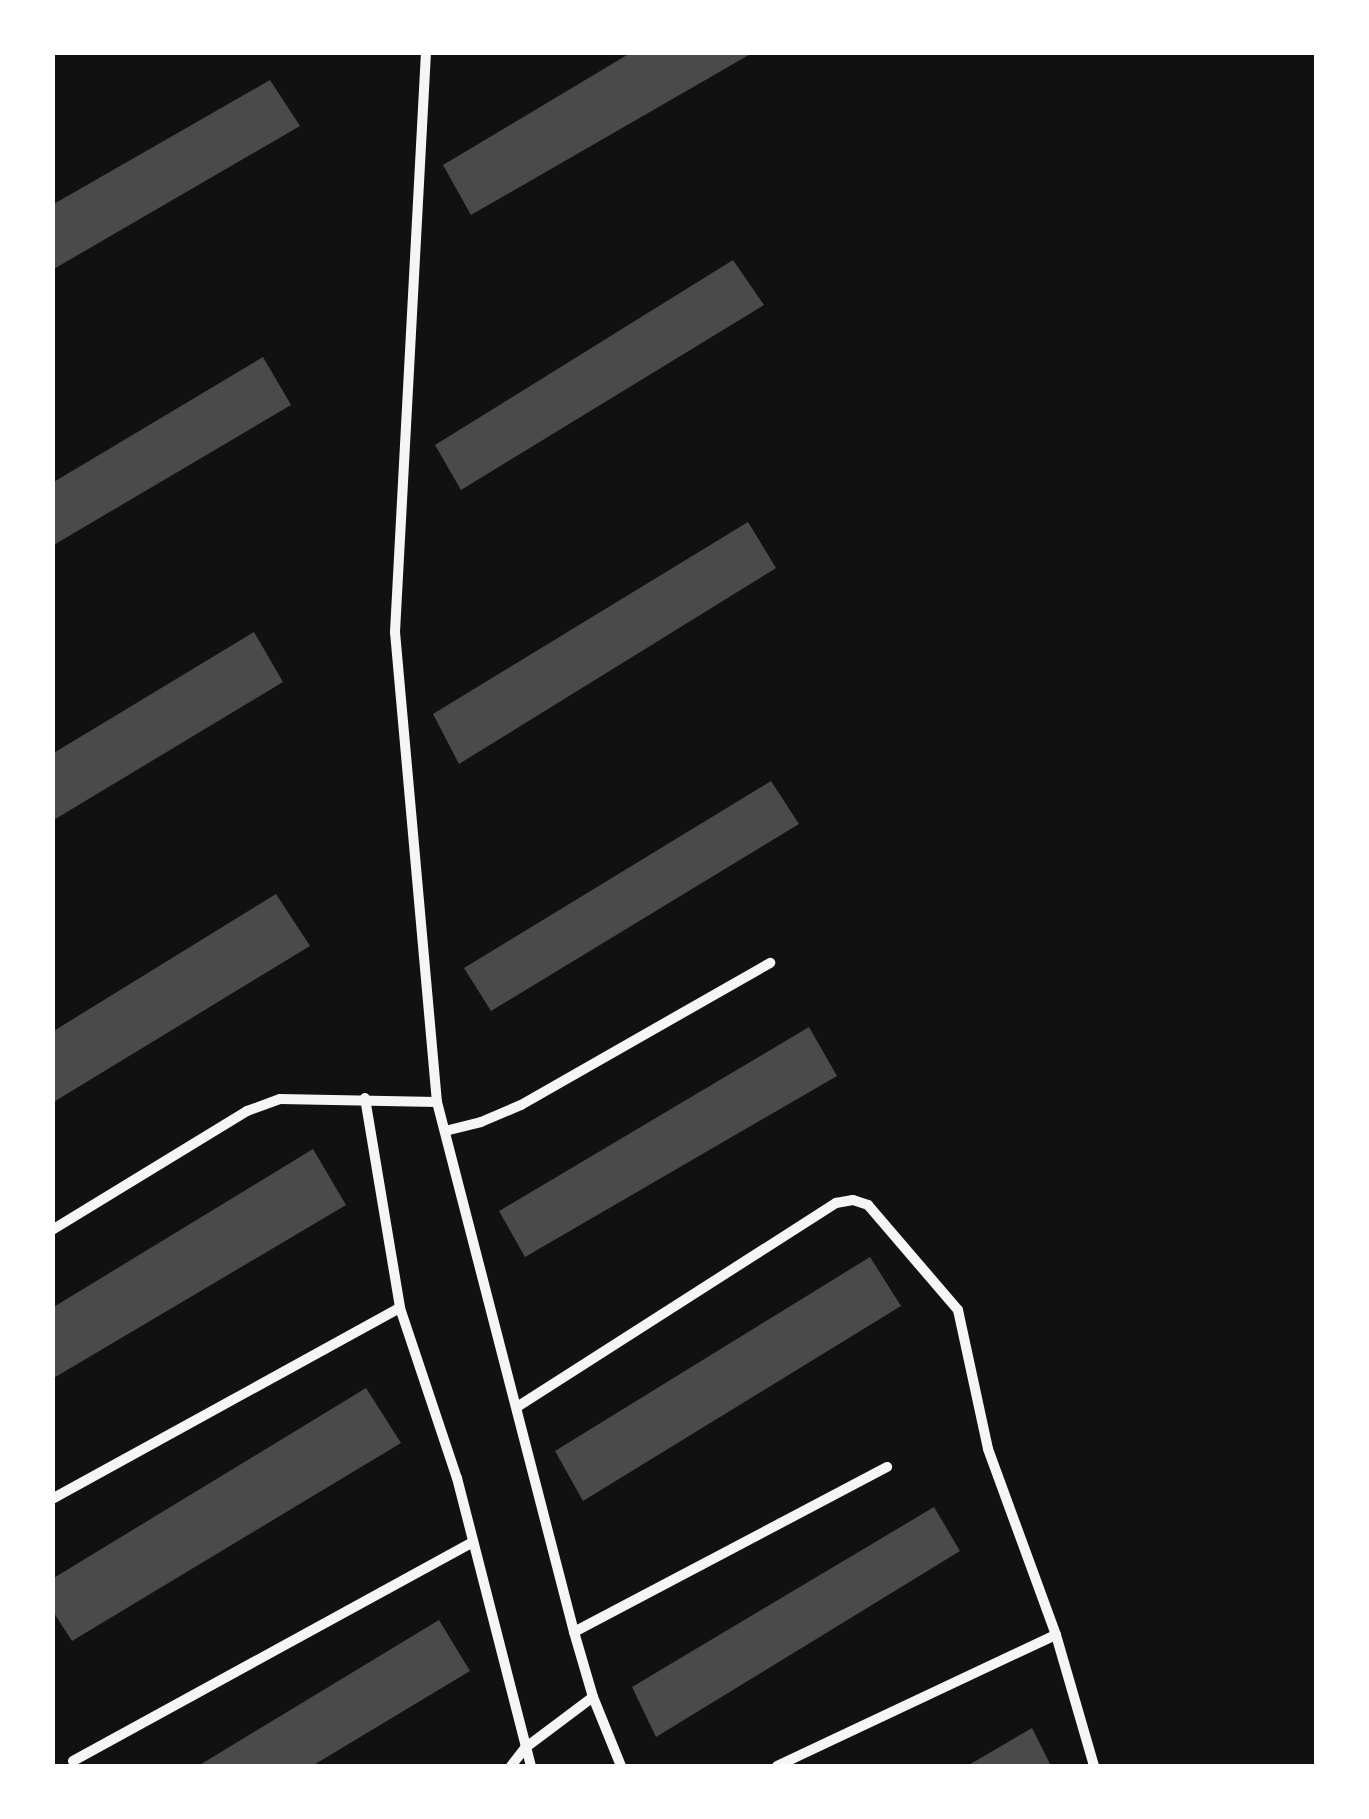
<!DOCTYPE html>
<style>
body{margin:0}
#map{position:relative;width:1369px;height:1819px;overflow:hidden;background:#111;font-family:Quicksand,sans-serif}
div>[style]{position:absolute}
.building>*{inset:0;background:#4a4a4a}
.minor>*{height:10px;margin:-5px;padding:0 5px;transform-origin:5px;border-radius:5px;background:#f5f5f5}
span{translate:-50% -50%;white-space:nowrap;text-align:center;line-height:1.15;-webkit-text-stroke:8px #fff;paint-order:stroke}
.frame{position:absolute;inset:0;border:55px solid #fff;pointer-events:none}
</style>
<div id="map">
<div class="building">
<i style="clip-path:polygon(632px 52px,754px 52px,471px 215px,443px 165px)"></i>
<i style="clip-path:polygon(270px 80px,300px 126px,52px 270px,52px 205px)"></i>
<i style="clip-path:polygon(733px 260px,764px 305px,461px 490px,435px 445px)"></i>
<i style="clip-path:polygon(263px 357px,291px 405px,52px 546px,52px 483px)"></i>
<i style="clip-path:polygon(748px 522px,776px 568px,459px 764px,433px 714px)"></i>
<i style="clip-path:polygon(254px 632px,283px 682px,52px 821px,52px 754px)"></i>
<i style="clip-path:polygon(771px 781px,799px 824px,491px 1011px,464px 968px)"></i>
<i style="clip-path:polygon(276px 894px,310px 946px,52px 1103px,52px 1032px)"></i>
<i style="clip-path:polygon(809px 1027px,837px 1076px,525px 1257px,499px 1211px)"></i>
<i style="clip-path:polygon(313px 1149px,346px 1205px,52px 1379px,52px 1308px)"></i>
<i style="clip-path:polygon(870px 1257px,901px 1306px,583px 1501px,555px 1451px)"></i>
<i style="clip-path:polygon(366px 1388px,401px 1443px,72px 1641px,52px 1610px,52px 1579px)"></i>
<i style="clip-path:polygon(934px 1507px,960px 1551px,656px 1737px,632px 1687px)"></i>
<i style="clip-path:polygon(439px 1620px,470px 1671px,312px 1766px,198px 1766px)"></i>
<i style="clip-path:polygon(1032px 1728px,1051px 1766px,967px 1766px)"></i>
</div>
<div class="minor">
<i style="left:426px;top:52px;width:581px;rotate:93.06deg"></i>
<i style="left:395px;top:632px;width:472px;rotate:84.9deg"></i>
<i style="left:437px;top:1102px;width:547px;rotate:75.51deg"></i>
<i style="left:574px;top:1632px;width:68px;rotate:73.7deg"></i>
<i style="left:593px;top:1697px;width:74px;rotate:67.9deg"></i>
<i style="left:365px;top:1098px;width:213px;rotate:80.5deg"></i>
<i style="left:400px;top:1308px;width:179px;rotate:71.5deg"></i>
<i style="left:457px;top:1478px;width:297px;rotate:75.6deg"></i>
<i style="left:445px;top:1131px;width:37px;rotate:-14deg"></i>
<i style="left:481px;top:1122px;width:43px;rotate:-23deg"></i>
<i style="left:521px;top:1105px;width:287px;rotate:-29.7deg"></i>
<i style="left:52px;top:1230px;width:228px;rotate:-31.4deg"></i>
<i style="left:247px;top:1111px;width:35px;rotate:-20deg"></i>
<i style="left:280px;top:1099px;width:157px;rotate:1.1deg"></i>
<i style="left:517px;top:1407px;width:379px;rotate:-32.6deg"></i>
<i style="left:836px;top:1203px;width:17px;rotate:-10deg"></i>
<i style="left:853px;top:1200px;width:16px;rotate:18deg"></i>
<i style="left:868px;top:1205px;width:138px;rotate:49.4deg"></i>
<i style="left:958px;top:1310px;width:142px;rotate:77.8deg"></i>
<i style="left:988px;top:1449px;width:198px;rotate:69.9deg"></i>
<i style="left:1056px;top:1635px;width:136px;rotate:73.8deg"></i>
<i style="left:52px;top:1499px;width:397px;rotate:-28.8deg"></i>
<i style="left:574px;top:1632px;width:354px;rotate:-27.8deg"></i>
<i style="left:73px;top:1761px;width:455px;rotate:-28.7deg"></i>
<i style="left:511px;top:1766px;width:23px;rotate:-52deg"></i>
<i style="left:525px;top:1748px;width:85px;rotate:-36.9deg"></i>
<i style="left:777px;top:1766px;width:308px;rotate:-25.2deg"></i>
</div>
<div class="frame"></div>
</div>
